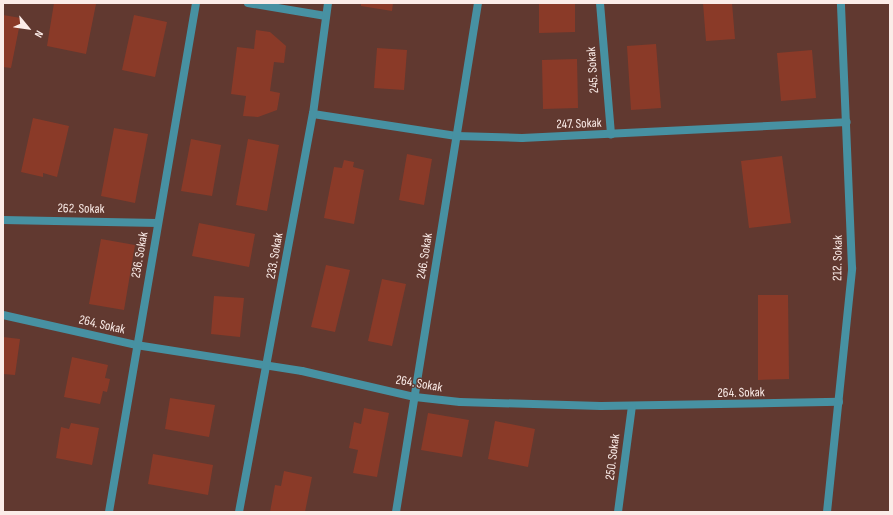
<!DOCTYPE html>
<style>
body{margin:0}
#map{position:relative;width:893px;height:515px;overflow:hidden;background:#613930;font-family:"Sofia Sans Condensed",sans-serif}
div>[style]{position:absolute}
.building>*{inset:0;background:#8a3a28}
.street>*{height:8px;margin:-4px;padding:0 4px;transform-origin:4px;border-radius:4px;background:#4791a2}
span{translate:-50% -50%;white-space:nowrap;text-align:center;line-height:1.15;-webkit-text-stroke:3px #613930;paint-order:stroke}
.street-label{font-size:13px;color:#fbece8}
.frame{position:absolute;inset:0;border:4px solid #fbece8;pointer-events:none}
.north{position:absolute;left:8px;top:8px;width:40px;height:40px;-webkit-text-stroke:3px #613930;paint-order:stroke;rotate:119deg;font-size:11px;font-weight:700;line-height:16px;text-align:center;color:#fbece8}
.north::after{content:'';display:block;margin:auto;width:14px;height:18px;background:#fbece8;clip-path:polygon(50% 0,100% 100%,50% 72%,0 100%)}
</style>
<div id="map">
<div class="building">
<i style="clip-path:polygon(54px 3px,96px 4px,86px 54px,47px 46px)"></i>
<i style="clip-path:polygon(361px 3px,393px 3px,392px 11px,361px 6px)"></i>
<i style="clip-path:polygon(539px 3px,575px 3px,575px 32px,539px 33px)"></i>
<i style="clip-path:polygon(703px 3px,732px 3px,735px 39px,706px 41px)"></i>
<i style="clip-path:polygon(3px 15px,21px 18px,11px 68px,3px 67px)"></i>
<i style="clip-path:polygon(134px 15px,167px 22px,155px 77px,122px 70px)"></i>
<i style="clip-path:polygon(256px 30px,270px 32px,286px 46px,284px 63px,274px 62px,270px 91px,280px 93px,277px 110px,258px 117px,243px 116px,246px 96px,231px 94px,237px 47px,254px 49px)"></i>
<i style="clip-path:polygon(656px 44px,661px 108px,631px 110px,627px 46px)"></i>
<i style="clip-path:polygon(377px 48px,407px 50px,404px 90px,374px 88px)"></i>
<i style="clip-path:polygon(812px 50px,816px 98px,781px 101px,777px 53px)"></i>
<i style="clip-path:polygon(577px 59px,578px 108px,543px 109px,542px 60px)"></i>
<i style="clip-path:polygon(33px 118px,69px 126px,57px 177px,43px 173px,43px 177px,21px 172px)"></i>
<i style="clip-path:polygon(114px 128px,148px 134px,135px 203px,101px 196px)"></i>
<i style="clip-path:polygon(191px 139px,221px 145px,212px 196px,181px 191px)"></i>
<i style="clip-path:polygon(248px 139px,279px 145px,267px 211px,236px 205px)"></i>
<i style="clip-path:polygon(407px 154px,432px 159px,424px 205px,399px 200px)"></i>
<i style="clip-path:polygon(782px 156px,791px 223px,749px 228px,741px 161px)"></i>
<i style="clip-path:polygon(344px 160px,354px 162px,353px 167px,364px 170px,354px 224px,324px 218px,334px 167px,342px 168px)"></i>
<i style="clip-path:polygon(199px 223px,255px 234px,249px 267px,192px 256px)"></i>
<i style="clip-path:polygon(101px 239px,135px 245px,124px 310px,89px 304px)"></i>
<i style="clip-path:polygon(326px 265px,350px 270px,335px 332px,311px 327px)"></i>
<i style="clip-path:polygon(382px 279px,406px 284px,392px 346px,368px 341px)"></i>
<i style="clip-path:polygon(758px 295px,788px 295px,789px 379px,758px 380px)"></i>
<i style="clip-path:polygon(214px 296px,244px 298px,240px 337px,211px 334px)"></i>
<i style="clip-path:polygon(3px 337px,20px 339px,15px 375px,3px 374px)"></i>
<i style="clip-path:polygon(72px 357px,108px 365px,105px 378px,110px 379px,107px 392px,103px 391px,100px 404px,64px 397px)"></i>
<i style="clip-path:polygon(170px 398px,215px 405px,209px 437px,165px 429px)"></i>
<i style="clip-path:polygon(364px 408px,389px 413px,377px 477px,353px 473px,358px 450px,349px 448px,354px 422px,361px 424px)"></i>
<i style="clip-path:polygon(428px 413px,469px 420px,462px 457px,421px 450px)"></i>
<i style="clip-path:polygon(495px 421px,535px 429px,528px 467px,488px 459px)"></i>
<i style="clip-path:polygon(71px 423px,99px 428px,92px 465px,56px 458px,61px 427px,69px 429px)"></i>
<i style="clip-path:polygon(153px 454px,213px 465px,208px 495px,148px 484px)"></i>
<i style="clip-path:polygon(284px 471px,312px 477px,305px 512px,270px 512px,275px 485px,281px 486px)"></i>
</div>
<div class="street">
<i style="left:248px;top:3px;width:79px;rotate:9.5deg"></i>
<i style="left:600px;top:3px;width:132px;rotate:85.2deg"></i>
<i style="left:313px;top:114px;width:145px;rotate:8.7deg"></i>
<i style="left:456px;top:136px;width:66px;rotate:1.7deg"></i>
<i style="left:522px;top:138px;width:325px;rotate:-2.8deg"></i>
<i style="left:3px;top:220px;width:155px;rotate:1.1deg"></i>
<i style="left:3px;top:315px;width:136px;rotate:12.7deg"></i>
<i style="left:136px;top:345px;width:168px;rotate:8.9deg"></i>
<i style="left:302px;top:371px;width:116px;rotate:13deg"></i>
<i style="left:415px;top:397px;width:45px;rotate:6.3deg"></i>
<i style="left:460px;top:402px;width:141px;rotate:1.6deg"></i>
<i style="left:601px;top:406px;width:238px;rotate:-1deg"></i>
<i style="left:109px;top:512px;width:516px;rotate:-80.3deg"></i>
<i style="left:239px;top:512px;width:405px;rotate:-79.5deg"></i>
<i style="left:313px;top:114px;width:112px;rotate:-82.3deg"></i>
<i style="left:396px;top:512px;width:516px;rotate:-80.85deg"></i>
<i style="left:618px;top:512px;width:107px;rotate:-82.5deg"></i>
<i style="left:827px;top:512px;width:245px;rotate:-84.1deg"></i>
<i style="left:852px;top:268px;width:265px;rotate:-92.4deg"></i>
</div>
<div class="street-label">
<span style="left:593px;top:70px;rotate:-94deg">245. Sokak</span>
<span style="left:579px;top:124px;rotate:-2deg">247. Sokak</span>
<span style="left:81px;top:209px;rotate:1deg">262. Sokak</span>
<span style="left:140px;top:255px;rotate:-80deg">236. Sokak</span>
<span style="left:275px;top:256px;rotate:-80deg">233. Sokak</span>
<span style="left:425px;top:256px;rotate:-81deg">246. Sokak</span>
<span style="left:838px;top:258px;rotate:-89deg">212. Sokak</span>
<span style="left:102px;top:325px;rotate:13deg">264. Sokak</span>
<span style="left:419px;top:384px;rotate:10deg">264. Sokak</span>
<span style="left:741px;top:393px;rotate:-1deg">264. Sokak</span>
<span style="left:613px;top:457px;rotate:-83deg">250. Sokak</span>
</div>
<div class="frame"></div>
<div class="north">N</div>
</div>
